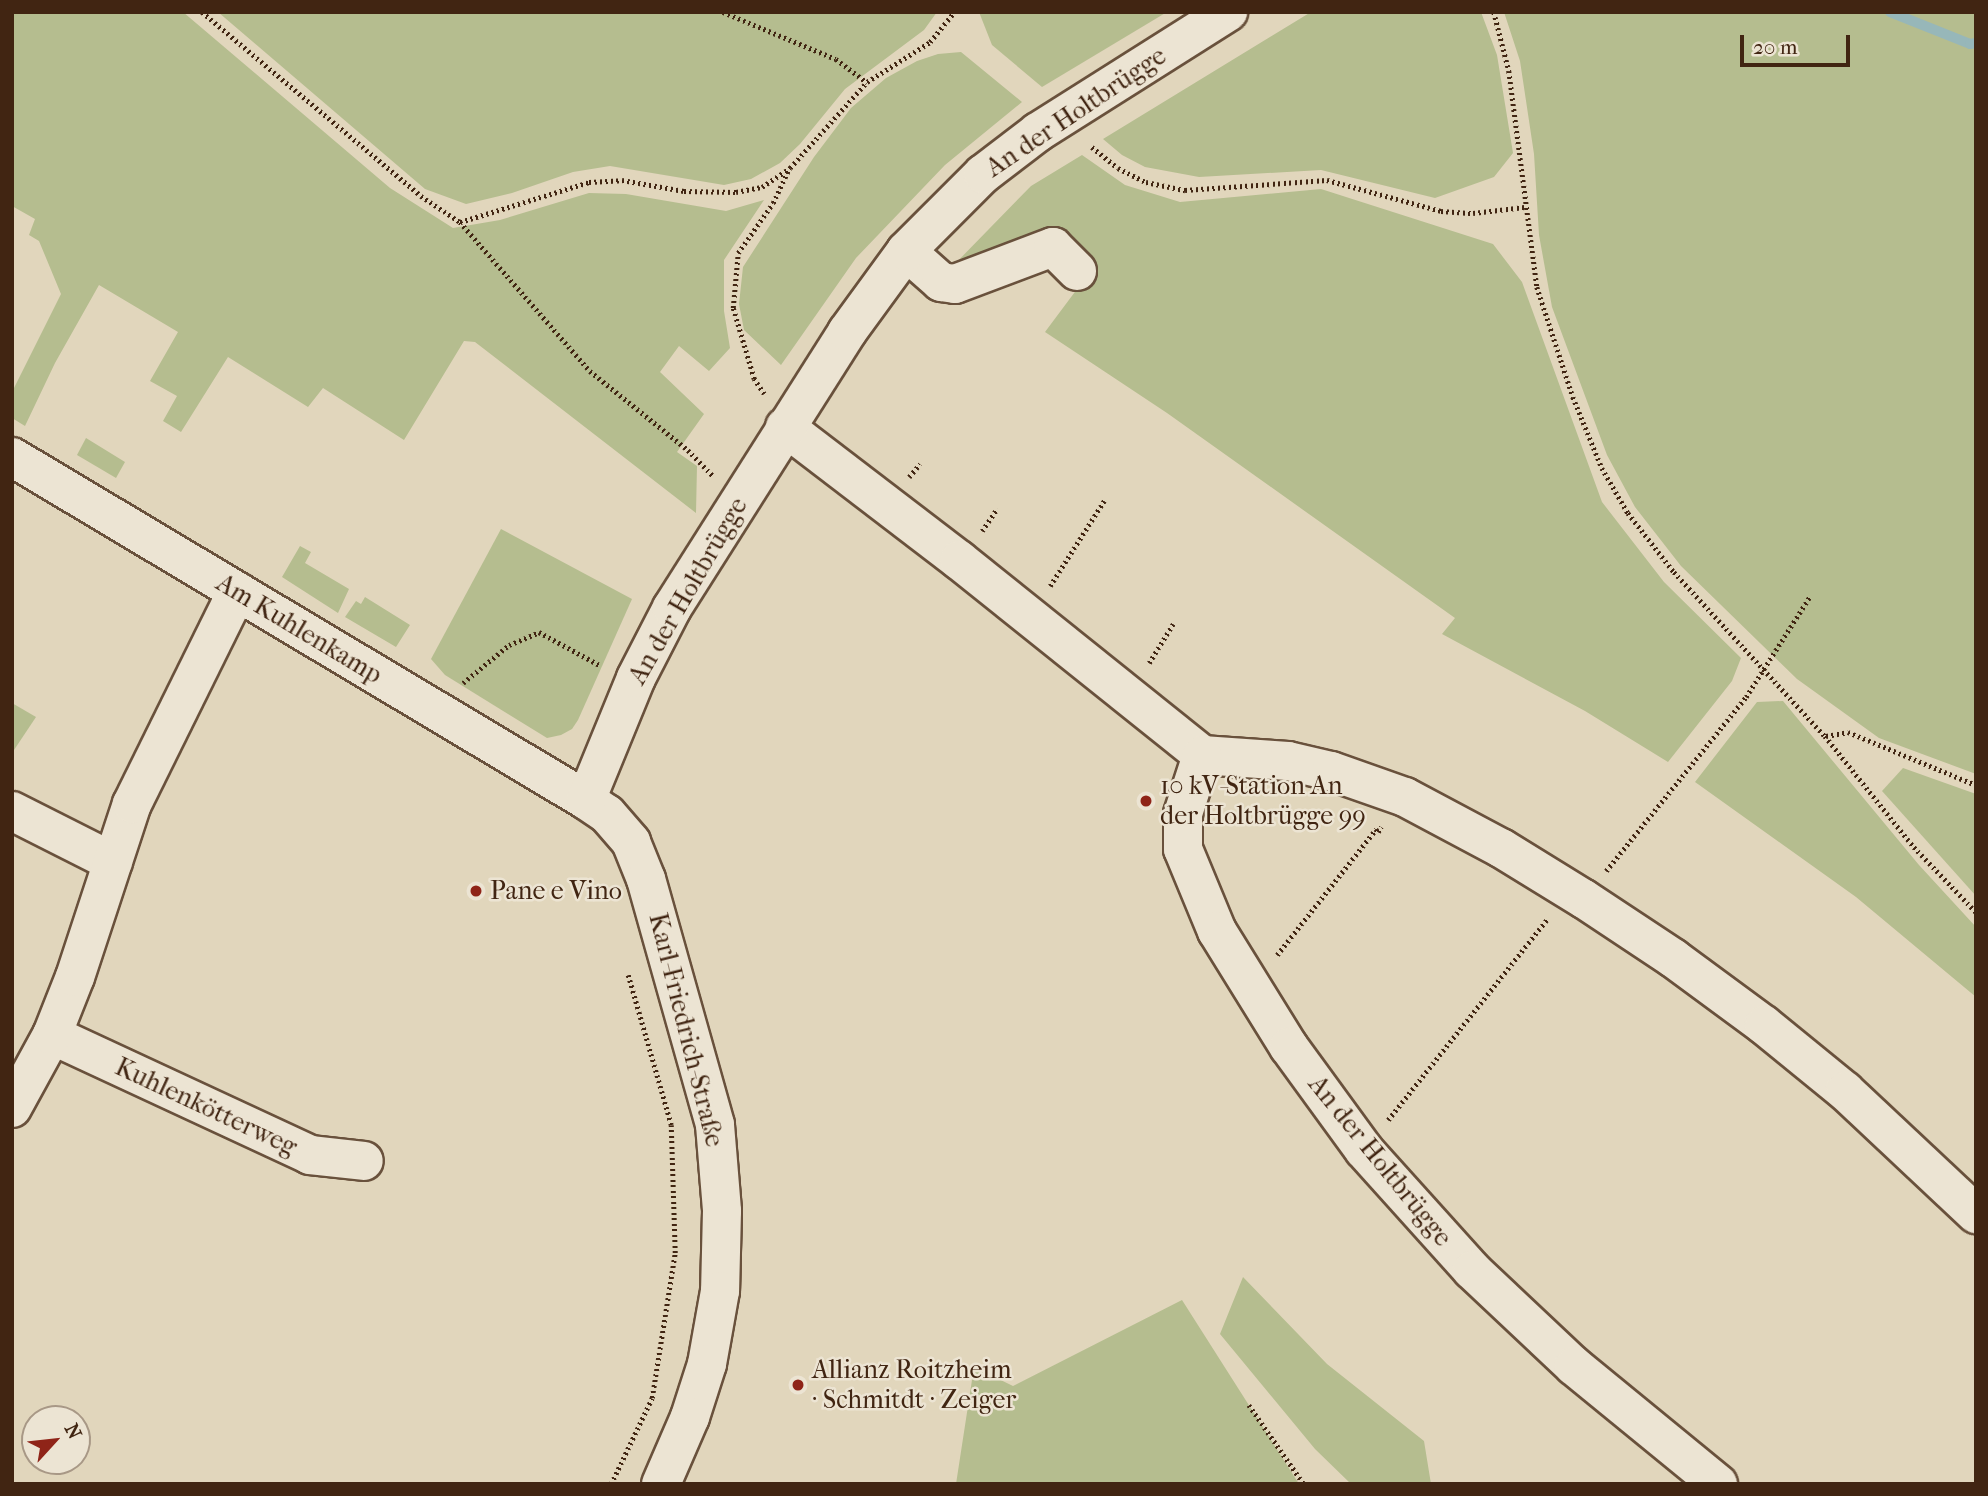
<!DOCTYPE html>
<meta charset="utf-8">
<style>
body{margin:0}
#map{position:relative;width:1988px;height:1496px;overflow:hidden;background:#e1d6bc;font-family:"IM FELL French Canon",serif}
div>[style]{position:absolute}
.green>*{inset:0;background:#b5bd8f}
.stream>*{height:10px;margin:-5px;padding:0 5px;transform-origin:5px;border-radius:5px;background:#97b7b9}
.path>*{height:4.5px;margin-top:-2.25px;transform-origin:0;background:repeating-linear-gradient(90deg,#412512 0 2px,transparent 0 5.5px)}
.roads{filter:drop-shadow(2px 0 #69513c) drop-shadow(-2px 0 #69513c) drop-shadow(0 2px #69513c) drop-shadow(0 -2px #69513c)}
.minor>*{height:38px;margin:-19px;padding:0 19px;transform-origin:19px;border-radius:19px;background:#ece4d3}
.dots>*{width:19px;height:19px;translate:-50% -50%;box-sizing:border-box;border:4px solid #ece4d3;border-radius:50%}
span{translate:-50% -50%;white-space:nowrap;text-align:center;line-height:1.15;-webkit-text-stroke:5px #ece4d3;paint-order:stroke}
.street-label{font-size:26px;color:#412512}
.poi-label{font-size:26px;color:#412512}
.left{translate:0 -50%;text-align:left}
.frame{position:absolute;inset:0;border:14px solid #412512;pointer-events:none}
.north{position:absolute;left:21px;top:1405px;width:70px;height:70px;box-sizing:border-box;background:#ece4d3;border:2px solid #a89886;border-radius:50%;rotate:63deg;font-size:19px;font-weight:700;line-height:28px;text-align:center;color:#412512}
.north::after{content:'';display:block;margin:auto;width:24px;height:32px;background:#8f2418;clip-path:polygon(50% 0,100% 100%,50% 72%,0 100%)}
.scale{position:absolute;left:1740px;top:35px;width:110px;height:32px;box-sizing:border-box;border:4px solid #412512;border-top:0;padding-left:9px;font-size:21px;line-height:24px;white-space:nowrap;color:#412512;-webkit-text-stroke:5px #ece4d3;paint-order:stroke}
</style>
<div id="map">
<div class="green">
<i style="clip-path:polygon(12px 12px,183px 12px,390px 188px,453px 228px,500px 220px,589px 193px,626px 194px,726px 211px,764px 200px,724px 260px,724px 311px,730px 348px,709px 371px,679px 346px,660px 372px,704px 414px,677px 452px,697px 466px,696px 513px,475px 342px,464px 341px,404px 440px,323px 388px,308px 407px,228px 357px,181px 432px,163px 421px,177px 396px,150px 381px,178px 332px,99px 285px,55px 363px,25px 426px,12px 418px,12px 392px,61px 294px,39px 241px,29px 235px,35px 219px,12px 206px)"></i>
<i style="clip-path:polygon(218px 12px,937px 12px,924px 30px,845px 89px,800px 144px,780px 163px,751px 179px,724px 185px,610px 166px,573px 172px,512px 193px,466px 204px,425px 189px)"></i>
<i style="clip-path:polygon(979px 12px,1167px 12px,1042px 87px,992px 45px)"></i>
<i style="clip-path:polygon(1311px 12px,1481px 12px,1497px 55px,1513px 153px,1494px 177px,1435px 198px,1321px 170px,1199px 177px,1145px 167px,1122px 155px,1103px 139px)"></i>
<i style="clip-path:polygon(1504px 12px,1976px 12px,1976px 774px,1879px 738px,1797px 679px,1681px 566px,1635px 507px,1607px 455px,1552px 307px,1539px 235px,1534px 154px,1520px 61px)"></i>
<i style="clip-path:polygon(961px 52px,1022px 102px,945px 165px,856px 258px,781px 365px,744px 330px,739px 304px,743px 267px,814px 157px,851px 108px,886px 78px,917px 61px,938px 54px)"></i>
<i style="clip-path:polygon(1082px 155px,1125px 185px,1180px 202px,1321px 189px,1493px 244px,1522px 282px,1602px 502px,1664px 582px,1741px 658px,1732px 681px,1668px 762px,1585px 711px,1442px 634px,1455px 618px,1167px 413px,1045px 332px,1092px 269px,1058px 226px,1028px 245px,949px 270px,1031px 186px)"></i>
<i style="clip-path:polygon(86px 438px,125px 462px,116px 478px,77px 455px)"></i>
<i style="clip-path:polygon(501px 529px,632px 599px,578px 720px,572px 729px,561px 735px,547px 738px,445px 675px,431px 659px)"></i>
<i style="clip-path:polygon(300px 546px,311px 552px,305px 563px,349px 589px,338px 613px,282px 577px)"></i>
<i style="clip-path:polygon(365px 597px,410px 625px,396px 647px,345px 617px,356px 601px,361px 604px)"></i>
<i style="clip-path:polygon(1783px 701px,1919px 865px,1976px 927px,1976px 997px,1856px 897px,1695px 782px,1757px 702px)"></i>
<i style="clip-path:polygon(12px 703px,36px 717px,12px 753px)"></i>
<i style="clip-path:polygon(1903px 768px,1976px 794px,1976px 896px,1882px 791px)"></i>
<i style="clip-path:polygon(1243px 1277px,1327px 1364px,1424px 1441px,1431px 1484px,1351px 1484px,1315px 1449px,1220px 1334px)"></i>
<i style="clip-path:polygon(1182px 1300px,1299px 1484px,956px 1484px,974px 1367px,1013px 1386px)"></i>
</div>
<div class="stream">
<i style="left:1890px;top:12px;width:86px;rotate:21.8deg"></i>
<i style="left:1970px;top:44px;width:6px;rotate:-9deg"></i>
</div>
<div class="path">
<i style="left:202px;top:12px;width:286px;rotate:40deg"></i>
<i style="left:421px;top:196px;width:47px;rotate:33.7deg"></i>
<i style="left:460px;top:222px;width:198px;rotate:48.9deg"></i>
<i style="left:590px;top:371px;width:126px;rotate:38.9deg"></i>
<i style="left:688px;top:450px;width:36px;rotate:46deg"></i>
<i style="left:723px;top:12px;width:122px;rotate:22.6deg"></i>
<i style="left:836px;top:59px;width:39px;rotate:37deg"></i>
<i style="left:1494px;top:12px;width:61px;rotate:75.7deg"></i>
<i style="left:1509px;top:71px;width:218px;rotate:82.6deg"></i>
<i style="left:1537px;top:287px;width:116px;rotate:71.9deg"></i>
<i style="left:1573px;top:397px;width:77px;rotate:67.8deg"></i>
<i style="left:1602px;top:468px;width:52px;rotate:60deg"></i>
<i style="left:1628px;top:513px;width:75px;rotate:52.1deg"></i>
<i style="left:1674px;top:572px;width:223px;rotate:47.4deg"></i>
<i style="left:1825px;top:736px;width:142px;rotate:51.3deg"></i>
<i style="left:1914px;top:847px;width:90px;rotate:46.4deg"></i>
<i style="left:1092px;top:147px;width:33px;rotate:39deg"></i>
<i style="left:1118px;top:168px;width:31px;rotate:27deg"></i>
<i style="left:1146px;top:182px;width:40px;rotate:12deg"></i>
<i style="left:1185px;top:190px;width:142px;rotate:-4deg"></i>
<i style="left:1327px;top:180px;width:118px;rotate:15.2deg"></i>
<i style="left:1441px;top:211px;width:32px;rotate:4deg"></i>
<i style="left:1473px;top:213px;width:52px;rotate:-6.6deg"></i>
<i style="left:460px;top:222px;width:135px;rotate:-17.2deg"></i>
<i style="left:589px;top:182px;width:33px;rotate:-3deg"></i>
<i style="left:622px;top:180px;width:63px;rotate:10.1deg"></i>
<i style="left:684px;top:191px;width:52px;rotate:1.1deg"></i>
<i style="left:736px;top:192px;width:26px;rotate:-11deg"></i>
<i style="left:762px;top:187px;width:34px;rotate:-34deg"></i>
<i style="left:790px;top:168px;width:115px;rotate:-48.2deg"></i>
<i style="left:867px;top:82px;width:75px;rotate:-32.4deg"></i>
<i style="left:930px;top:42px;width:38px;rotate:-51deg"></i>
<i style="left:764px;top:394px;width:18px;rotate:-124deg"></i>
<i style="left:754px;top:379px;width:74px;rotate:-106.5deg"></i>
<i style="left:733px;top:308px;width:55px;rotate:-84.8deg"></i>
<i style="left:738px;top:253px;width:61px;rotate:-55deg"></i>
<i style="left:773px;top:203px;width:38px;rotate:-65deg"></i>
<i style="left:909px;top:477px;width:17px;rotate:-50deg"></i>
<i style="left:982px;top:531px;width:27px;rotate:-56deg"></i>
<i style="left:1050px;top:586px;width:101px;rotate:-57.6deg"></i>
<i style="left:1149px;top:663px;width:46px;rotate:-58.4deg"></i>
<i style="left:463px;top:683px;width:60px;rotate:-39.6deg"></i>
<i style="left:509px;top:645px;width:33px;rotate:-23deg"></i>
<i style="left:539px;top:632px;width:71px;rotate:28.7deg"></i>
<i style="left:1826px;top:736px;width:22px;rotate:-10deg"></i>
<i style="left:1848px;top:732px;width:139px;rotate:22.5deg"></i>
<i style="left:1606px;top:871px;width:223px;rotate:-51.2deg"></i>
<i style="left:1746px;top:697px;width:120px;rotate:-57.6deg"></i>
<i style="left:1277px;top:955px;width:160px;rotate:-51.8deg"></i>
<i style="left:1376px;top:829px;width:4px;rotate:56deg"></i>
<i style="left:1378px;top:832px;width:6px;rotate:-59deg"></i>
<i style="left:1388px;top:1120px;width:258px;rotate:-51.6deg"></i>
<i style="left:1249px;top:1405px;width:96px;rotate:55.2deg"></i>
<i style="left:611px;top:1484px;width:95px;rotate:-64.5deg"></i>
<i style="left:652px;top:1398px;width:147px;rotate:-81deg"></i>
<i style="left:675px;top:1253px;width:128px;rotate:-91.8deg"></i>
<i style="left:671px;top:1125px;width:156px;rotate:-106deg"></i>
</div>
<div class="roads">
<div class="minor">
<i style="left:906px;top:251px;width:47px;rotate:41.5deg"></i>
<i style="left:941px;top:282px;width:14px;rotate:8deg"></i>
<i style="left:955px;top:284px;width:105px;rotate:-20.7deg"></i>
<i style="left:1053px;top:247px;width:34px;rotate:45deg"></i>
<i style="left:785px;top:427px;width:219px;rotate:37.4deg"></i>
<i style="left:959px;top:560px;width:312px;rotate:38.7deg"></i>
<i style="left:1202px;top:755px;width:86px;rotate:4deg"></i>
<i style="left:1288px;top:761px;width:44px;rotate:13.1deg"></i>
<i style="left:1331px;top:771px;width:78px;rotate:19.4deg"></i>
<i style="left:1405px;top:797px;width:109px;rotate:28deg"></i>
<i style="left:1501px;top:848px;width:97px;rotate:31.6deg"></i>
<i style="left:1584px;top:899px;width:107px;rotate:33.5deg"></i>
<i style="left:1673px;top:958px;width:113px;rotate:36.4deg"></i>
<i style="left:1764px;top:1025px;width:104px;rotate:39.2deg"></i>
<i style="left:1845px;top:1091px;width:180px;rotate:43.2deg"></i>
<i style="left:12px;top:457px;width:669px;rotate:30.86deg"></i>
<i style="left:586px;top:800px;width:25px;rotate:34deg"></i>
<i style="left:607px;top:814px;width:37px;rotate:49deg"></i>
<i style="left:631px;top:842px;width:40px;rotate:68deg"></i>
<i style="left:646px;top:879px;width:255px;rotate:74.3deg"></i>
<i style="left:715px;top:1125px;width:86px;rotate:85.3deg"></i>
<i style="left:722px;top:1211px;width:80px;rotate:91.4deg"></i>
<i style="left:720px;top:1291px;width:74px;rotate:100.1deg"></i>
<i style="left:707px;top:1364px;width:56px;rotate:107.8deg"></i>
<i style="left:690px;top:1417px;width:73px;rotate:113.4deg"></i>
<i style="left:1202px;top:755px;width:62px;rotate:107.9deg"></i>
<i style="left:1183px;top:814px;width:35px;rotate:90deg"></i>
<i style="left:1183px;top:849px;width:89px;rotate:67.5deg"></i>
<i style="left:1217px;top:931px;width:137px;rotate:58.2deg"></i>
<i style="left:1289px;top:1047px;width:127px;rotate:53.9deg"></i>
<i style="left:1364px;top:1150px;width:161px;rotate:48deg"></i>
<i style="left:1472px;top:1270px;width:140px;rotate:43.3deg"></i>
<i style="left:1574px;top:1366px;width:186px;rotate:39.3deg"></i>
<i style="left:586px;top:800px;width:132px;rotate:-67.7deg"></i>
<i style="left:636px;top:678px;width:79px;rotate:-62.8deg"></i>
<i style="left:672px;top:608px;width:327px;rotate:-57.6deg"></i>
<i style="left:847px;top:332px;width:100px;rotate:-53.9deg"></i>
<i style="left:906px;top:251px;width:109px;rotate:-45deg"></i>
<i style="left:983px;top:174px;width:69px;rotate:-37.4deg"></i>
<i style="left:1038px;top:132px;width:225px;rotate:-32.3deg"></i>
<i style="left:12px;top:811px;width:113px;rotate:26.8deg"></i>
<i style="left:52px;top:1035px;width:285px;rotate:24.9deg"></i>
<i style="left:310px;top:1155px;width:54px;rotate:6.3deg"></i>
<i style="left:12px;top:1108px;width:83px;rotate:-61.3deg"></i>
<i style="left:52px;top:1035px;width:62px;rotate:-68.4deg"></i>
<i style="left:75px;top:977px;width:182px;rotate:-71.8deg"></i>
<i style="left:132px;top:804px;width:237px;rotate:-63.7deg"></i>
</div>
</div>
<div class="dots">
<i style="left:1146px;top:801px;background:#8f2418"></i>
<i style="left:476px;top:891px;background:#8f2418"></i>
<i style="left:798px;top:1385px;background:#8f2418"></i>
</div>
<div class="street-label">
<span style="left:1076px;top:112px;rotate:-34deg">An der Holtbrügge</span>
<span style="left:688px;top:591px;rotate:-60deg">An der Holtbrügge</span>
<span style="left:299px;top:629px;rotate:31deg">Am Kuhlenkamp</span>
<span style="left:686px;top:1030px;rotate:76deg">Karl-Friedrich-Straße</span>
<span style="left:206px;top:1107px;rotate:25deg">Kuhlenkötterweg</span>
<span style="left:1380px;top:1161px;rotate:51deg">An der Holtbrügge</span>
</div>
<div class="poi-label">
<span class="left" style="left:1160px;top:801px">10 kV-Station An<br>der Holtbrügge 99</span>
<span class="left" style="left:490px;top:891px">Pane e Vino</span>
<span class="left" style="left:812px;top:1385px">Allianz Roitzheim<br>· Schmitdt · Zeiger</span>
</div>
<div class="frame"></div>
<div class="north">N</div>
<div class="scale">20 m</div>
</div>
